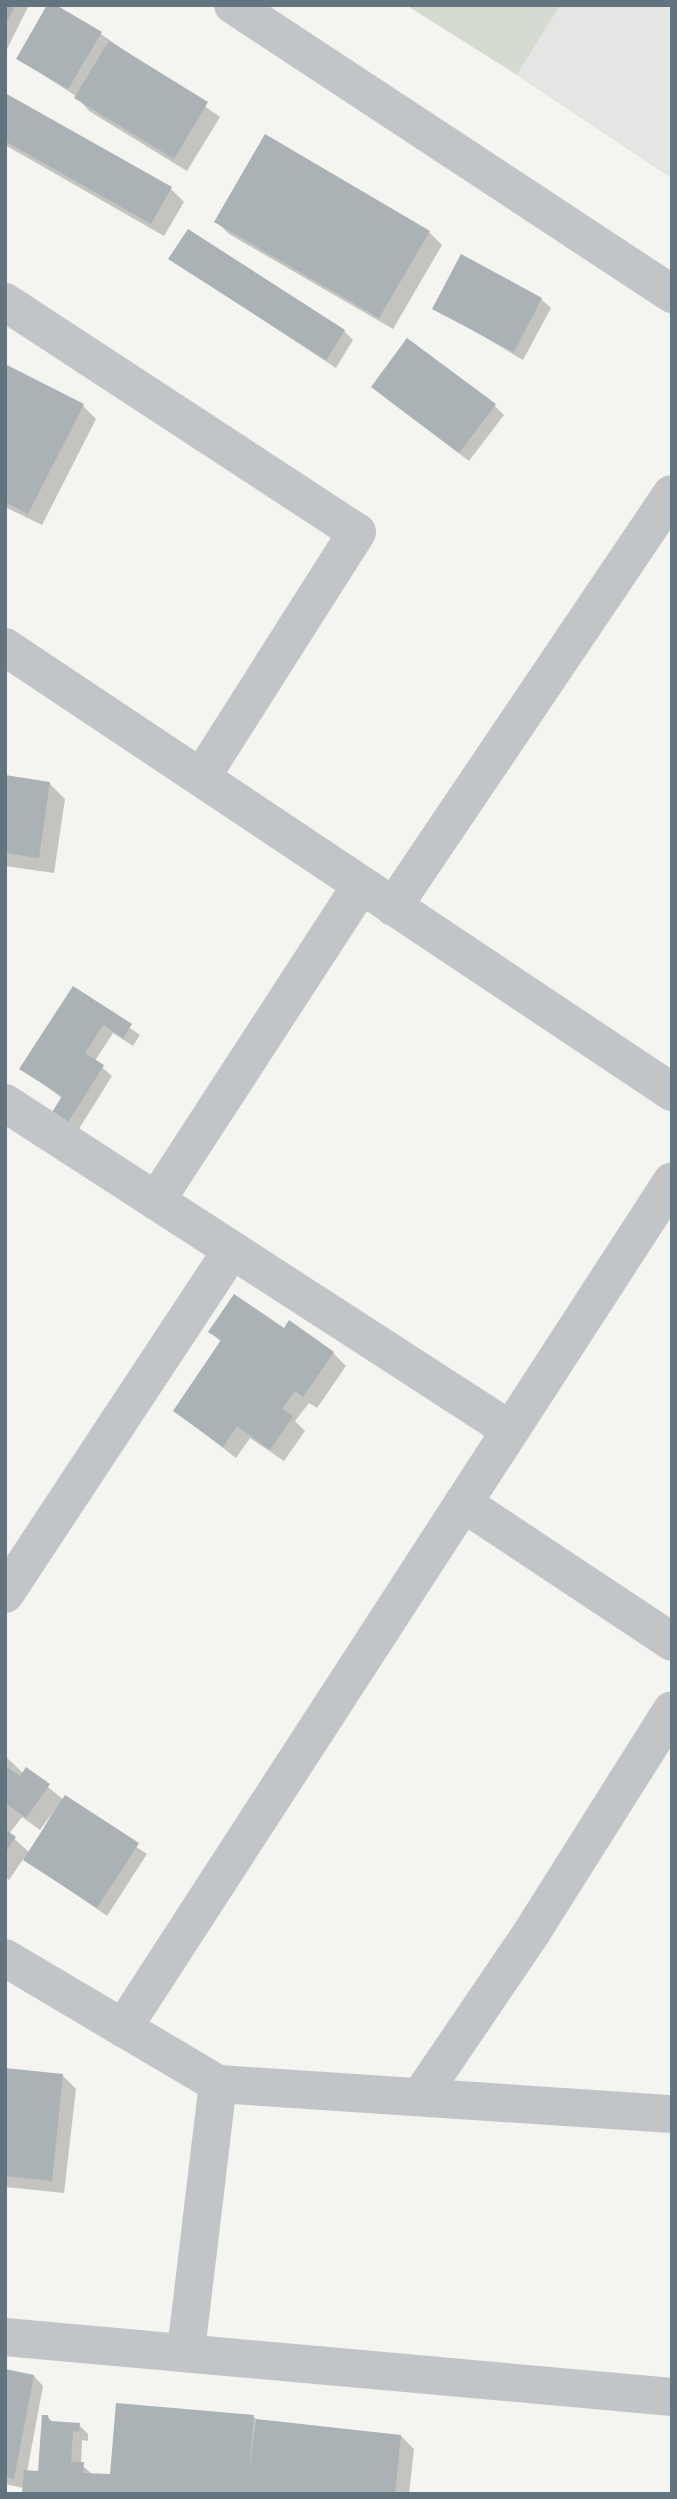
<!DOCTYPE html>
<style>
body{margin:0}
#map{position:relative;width:677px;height:2499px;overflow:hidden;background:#f4f4f0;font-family:Signika,sans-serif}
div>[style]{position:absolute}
.built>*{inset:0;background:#e5e6e4}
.green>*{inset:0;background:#d5dbd1}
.shadow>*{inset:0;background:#0003}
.building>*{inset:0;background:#aab2b6}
.street>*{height:38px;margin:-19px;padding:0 19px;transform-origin:19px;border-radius:19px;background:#c1c5c8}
span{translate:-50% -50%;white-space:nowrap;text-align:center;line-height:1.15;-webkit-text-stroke:7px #fff;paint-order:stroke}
.frame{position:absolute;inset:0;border:7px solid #637481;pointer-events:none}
</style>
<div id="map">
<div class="built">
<i style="clip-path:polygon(560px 5px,672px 5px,672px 179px,517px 75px)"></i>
</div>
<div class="green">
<i style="clip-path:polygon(406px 5px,560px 5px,517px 75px)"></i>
</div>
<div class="shadow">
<i style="clip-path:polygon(5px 5px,29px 5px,5px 53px)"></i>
<i style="clip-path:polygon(101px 34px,220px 117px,187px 171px,89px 111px,76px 96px,18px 59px)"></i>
<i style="clip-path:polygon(5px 95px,171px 189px,184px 202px,164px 236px,5px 145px)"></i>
<i style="clip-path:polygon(216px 221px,429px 232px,442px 245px,393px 329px,229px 234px)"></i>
<i style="clip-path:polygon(170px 259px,344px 331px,353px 340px,336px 368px)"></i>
<i style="clip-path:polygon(541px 299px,551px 308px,523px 360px,435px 308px)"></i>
<i style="clip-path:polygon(5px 366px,83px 406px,96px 419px,42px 525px,5px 507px)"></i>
<i style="clip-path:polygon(383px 396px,495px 406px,504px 415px,469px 461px)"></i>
<i style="clip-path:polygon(5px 777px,49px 783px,65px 799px,54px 873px,5px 866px)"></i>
<i style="clip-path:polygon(73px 988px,140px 1035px,133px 1046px,113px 1033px,95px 1061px,112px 1076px,77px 1132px,62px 1123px,63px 1099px,22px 1068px)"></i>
<i style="clip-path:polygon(210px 1331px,284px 1331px,333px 1353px,346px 1366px,317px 1408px,309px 1403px,295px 1421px,305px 1431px,284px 1461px,250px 1438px,236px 1458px,175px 1411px,222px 1343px)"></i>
<i style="clip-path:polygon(evenodd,5px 1756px,24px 1774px,27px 1770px,64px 1800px,147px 1854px,107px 1916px,24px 1858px,9px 1880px,5px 1877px,5px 1756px,52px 1813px,30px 1853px,9px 1834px,22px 1817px,40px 1830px,52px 1813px)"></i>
<i style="clip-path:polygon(5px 2070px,63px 2076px,76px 2089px,64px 2193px,5px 2187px)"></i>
<i style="clip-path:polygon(5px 2371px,34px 2376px,43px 2386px,27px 2472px,40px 2473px,48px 2417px,53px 2423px,79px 2425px,88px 2434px,88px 2441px,82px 2440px,81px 2464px,92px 2474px,112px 2479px,253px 2416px,258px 2421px,401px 2436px,414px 2449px,409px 2494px,25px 2494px,24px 2488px,5px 2484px)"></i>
</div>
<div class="building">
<i style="clip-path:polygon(5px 5px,15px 5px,5px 26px)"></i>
<i style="clip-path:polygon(47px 5px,56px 5px,102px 32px,68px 89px,16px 59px)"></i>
<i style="clip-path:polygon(109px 41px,208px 102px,174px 159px,74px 98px)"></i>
<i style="clip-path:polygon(5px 93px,172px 187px,151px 224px,5px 141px)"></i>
<i style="clip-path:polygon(265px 134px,430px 231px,379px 318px,214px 222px)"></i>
<i style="clip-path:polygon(188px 229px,345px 330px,326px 360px,168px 259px)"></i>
<i style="clip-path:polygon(461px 254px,542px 298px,514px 352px,432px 309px)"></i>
<i style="clip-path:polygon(407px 338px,496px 404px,459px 453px,371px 387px)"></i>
<i style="clip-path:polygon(5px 364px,84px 404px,28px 514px,5px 502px)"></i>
<i style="clip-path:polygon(5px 775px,50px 782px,39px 858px,5px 853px)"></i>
<i style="clip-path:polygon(73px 986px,132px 1024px,123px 1038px,103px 1025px,85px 1053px,104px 1065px,67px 1124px,51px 1114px,62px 1096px,19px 1069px)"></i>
<i style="clip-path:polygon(234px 1294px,284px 1328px,289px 1320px,334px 1352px,303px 1397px,295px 1391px,282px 1409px,293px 1416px,270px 1450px,237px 1426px,223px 1447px,173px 1411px,221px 1340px,208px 1332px)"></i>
<i style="clip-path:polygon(5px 1766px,20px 1776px,26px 1767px,50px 1784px,26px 1818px,8px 1805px,5px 1809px)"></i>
<i style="clip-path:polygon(65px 1795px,139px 1843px,97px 1908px,23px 1860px)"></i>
<i style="clip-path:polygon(5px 1829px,16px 1837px,5px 1853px)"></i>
<i style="clip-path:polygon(5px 2068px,63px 2074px,52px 2181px,5px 2176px)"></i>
<i style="clip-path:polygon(5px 2369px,34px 2375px,14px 2479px,5px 2477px)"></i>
<i style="clip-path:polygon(116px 2403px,254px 2415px,249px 2473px,256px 2419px,401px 2435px,395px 2494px,22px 2493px,24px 2470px,38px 2471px,42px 2415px,48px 2415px,49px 2421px,80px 2423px,79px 2432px,73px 2431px,71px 2462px,84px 2462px,83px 2473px,110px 2474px)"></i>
</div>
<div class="street">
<i style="left:233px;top:5px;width:526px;rotate:33.36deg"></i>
<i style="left:5px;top:302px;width:420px;rotate:33.2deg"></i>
<i style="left:357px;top:532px;width:291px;rotate:122.4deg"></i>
<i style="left:5px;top:647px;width:802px;rotate:33.71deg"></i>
<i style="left:393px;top:907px;width:498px;rotate:-56deg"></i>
<i style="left:5px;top:1103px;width:602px;rotate:32.92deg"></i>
<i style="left:156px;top:1201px;width:377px;rotate:-57deg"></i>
<i style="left:463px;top:1503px;width:251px;rotate:33.6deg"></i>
<i style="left:5px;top:1594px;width:412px;rotate:-56.6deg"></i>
<i style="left:5px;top:1958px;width:247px;rotate:30.6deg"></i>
<i style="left:218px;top:2084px;width:455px;rotate:3.8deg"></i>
<i style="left:123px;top:2028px;width:1009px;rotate:-57.05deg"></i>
<i style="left:420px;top:2097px;width:199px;rotate:-55.8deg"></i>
<i style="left:532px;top:1932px;width:262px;rotate:-57.8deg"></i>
<i style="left:5px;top:2337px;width:670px;rotate:5.14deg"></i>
<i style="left:186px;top:2351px;width:269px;rotate:-83.2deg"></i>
</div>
<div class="frame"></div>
</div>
